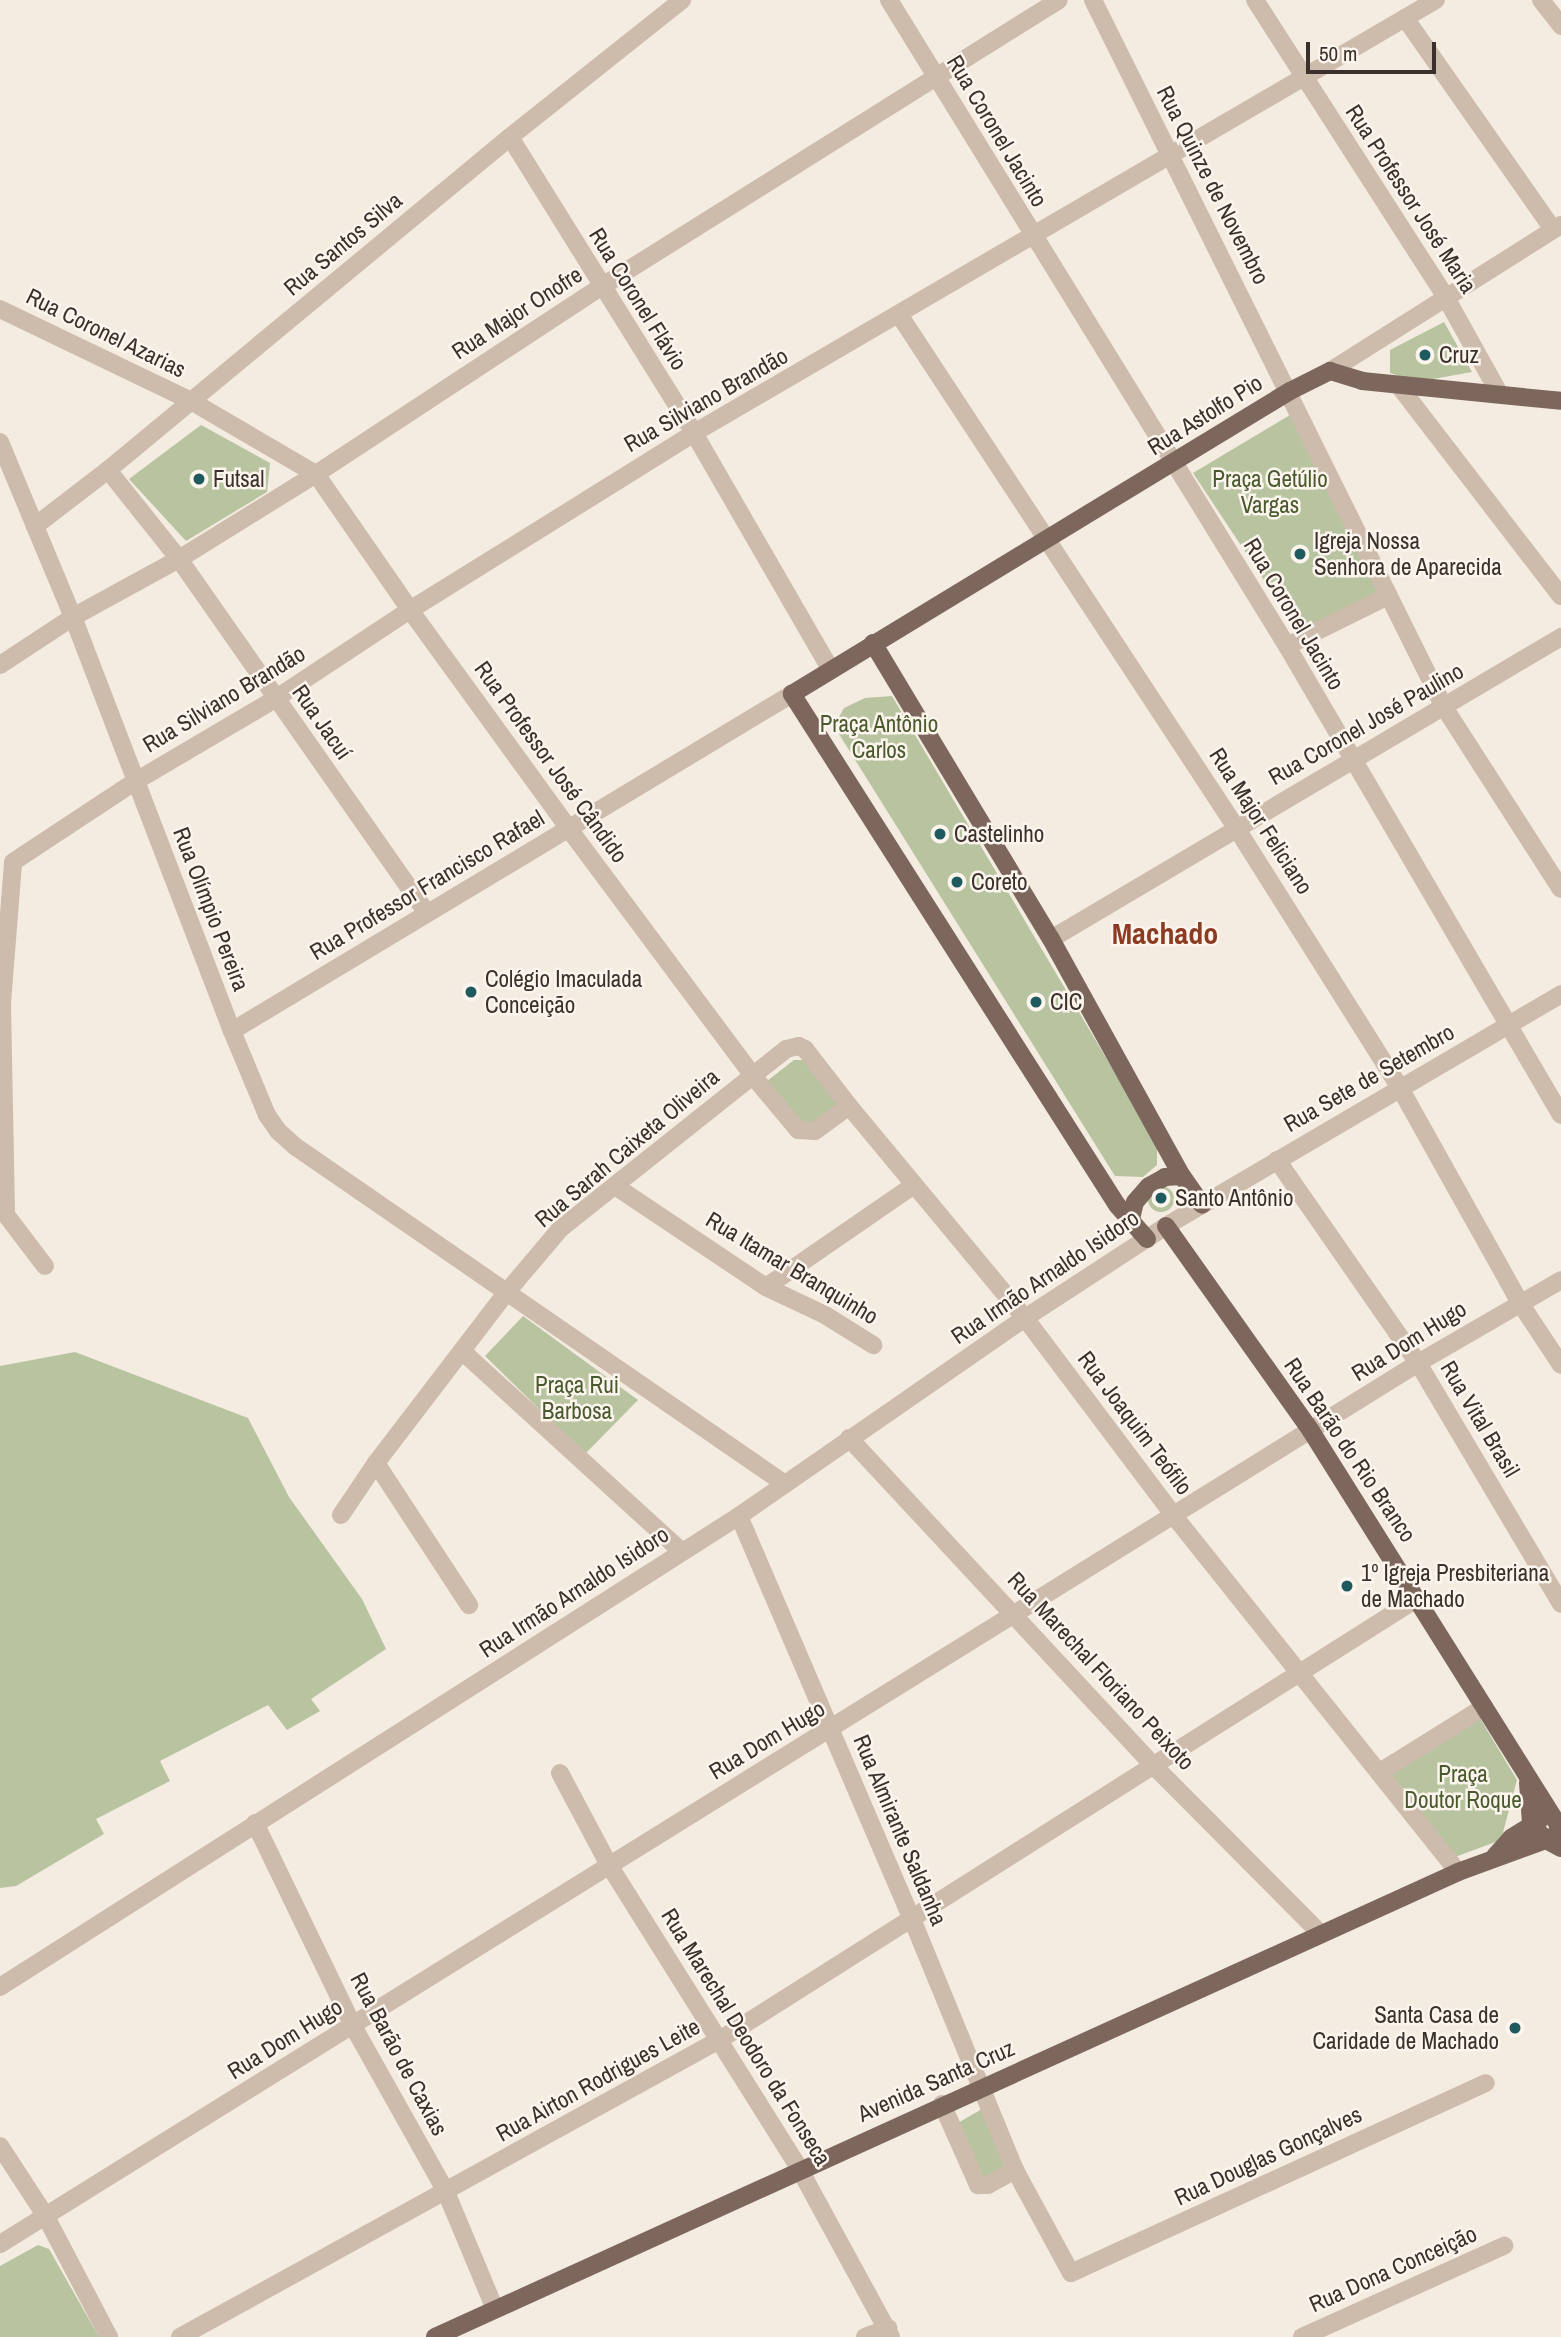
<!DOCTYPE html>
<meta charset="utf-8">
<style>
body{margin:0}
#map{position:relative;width:1561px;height:2337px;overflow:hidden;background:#f4ebe1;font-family:"Archivo Narrow",sans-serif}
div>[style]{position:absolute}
.green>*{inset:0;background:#b8c4a0}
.round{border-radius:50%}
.minor>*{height:18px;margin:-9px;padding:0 9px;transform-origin:9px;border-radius:9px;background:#cdbbac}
.major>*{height:18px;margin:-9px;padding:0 9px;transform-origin:9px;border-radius:9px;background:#7d675c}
.dots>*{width:19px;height:19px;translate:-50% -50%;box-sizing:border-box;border:4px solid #fbf5ee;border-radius:50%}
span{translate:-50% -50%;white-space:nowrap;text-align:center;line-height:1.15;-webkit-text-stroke:5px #fbf5ee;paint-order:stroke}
.street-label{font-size:23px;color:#3b302b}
.poi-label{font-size:23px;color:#3b302b}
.left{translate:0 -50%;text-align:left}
.right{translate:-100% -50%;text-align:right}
.park-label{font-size:23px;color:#4a5a2e}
.district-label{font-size:30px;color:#8c3b22;font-weight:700}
.scale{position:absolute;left:1306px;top:42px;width:130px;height:32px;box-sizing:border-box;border:4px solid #3b302b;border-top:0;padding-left:9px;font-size:21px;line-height:24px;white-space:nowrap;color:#3b302b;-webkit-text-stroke:5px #fbf5ee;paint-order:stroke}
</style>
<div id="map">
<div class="green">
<i style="clip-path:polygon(1444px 322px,1472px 372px,1416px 382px,1390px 373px,1390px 350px)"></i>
<i style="clip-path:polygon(1290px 415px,1378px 593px,1299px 633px,1193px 473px)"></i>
<i style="clip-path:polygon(201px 425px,270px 463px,267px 492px,186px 541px,129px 479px)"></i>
<i style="clip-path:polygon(892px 696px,1157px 1144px,1157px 1165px,1143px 1177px,1115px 1176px,834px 726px,844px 708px,865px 698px)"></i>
<i style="clip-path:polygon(794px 1060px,806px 1060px,841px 1105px,815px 1124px,801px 1125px,767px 1081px)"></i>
<i class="round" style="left:1148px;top:1186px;width:26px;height:26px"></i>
<i style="clip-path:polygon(523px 1316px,638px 1400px,585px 1454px,485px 1356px)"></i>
<i style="clip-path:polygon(75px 1352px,248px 1418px,289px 1497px,362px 1599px,386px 1649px,311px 1699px,320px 1711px,287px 1730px,268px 1705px,160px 1761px,170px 1781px,96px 1819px,104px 1834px,16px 1886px,0 1888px,0 1366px)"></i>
<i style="clip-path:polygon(1471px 1720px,1481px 1720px,1517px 1780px,1501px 1840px,1455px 1857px,1390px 1773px)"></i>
<i style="clip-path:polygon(982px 2109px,1007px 2172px,979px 2183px,956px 2124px)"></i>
<i style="clip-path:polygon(38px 2245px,49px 2249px,99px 2337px,0 2337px,0 2266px)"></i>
</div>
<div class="minor">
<i style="left:889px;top:0;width:759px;rotate:58.36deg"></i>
<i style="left:1287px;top:646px;width:543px;rotate:59.71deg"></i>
<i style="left:1093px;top:0;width:789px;rotate:63.6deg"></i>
<i style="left:1444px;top:707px;width:216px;rotate:57.3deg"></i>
<i style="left:1255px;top:0;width:352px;rotate:57.3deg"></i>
<i style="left:1445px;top:296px;width:111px;rotate:60.9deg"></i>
<i style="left:1541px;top:0;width:33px;rotate:52deg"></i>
<i style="left:1405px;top:18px;width:258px;rotate:55deg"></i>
<i style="left:510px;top:137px;width:349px;rotate:58.1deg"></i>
<i style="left:694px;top:433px;width:272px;rotate:60deg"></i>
<i style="left:0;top:309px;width:212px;rotate:25.7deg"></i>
<i style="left:191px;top:401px;width:145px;rotate:30.3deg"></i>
<i style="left:316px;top:474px;width:165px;rotate:55.3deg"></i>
<i style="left:410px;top:610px;width:271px;rotate:54deg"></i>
<i style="left:569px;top:829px;width:308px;rotate:53.3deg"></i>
<i style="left:753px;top:1076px;width:70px;rotate:50.2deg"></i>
<i style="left:798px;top:1130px;width:17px;rotate:3deg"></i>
<i style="left:815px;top:1131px;width:42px;rotate:-36.3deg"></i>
<i style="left:900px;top:316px;width:614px;rotate:56.7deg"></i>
<i style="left:1237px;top:829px;width:306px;rotate:57.8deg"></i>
<i style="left:1400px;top:1088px;width:246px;rotate:60.8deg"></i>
<i style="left:1520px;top:1303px;width:74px;rotate:56.5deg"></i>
<i style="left:1330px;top:371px;width:273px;rotate:-32.3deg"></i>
<i style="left:1399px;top:386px;width:265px;rotate:52.4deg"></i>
<i style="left:0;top:442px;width:190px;rotate:67.4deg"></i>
<i style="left:73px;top:617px;width:443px;rotate:69deg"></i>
<i style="left:232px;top:1031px;width:91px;rotate:67.4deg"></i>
<i style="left:267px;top:1115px;width:19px;rotate:55deg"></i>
<i style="left:278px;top:1131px;width:24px;rotate:42deg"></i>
<i style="left:296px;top:1147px;width:594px;rotate:34.57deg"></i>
<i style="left:108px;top:470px;width:114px;rotate:51.4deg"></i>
<i style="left:179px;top:559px;width:432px;rotate:55deg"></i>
<i style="left:35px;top:526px;width:92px;rotate:-37.5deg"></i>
<i style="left:108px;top:470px;width:522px;rotate:-39.64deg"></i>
<i style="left:510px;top:137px;width:220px;rotate:-38.5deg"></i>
<i style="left:1287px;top:646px;width:113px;rotate:-26.3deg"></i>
<i style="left:0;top:665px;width:87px;rotate:-33.3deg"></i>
<i style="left:73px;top:617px;width:121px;rotate:-28.7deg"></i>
<i style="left:179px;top:559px;width:161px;rotate:-31.8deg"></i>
<i style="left:316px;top:474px;width:341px;rotate:-33.3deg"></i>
<i style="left:601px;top:287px;width:540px;rotate:-32.07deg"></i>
<i style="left:13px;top:862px;width:147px;rotate:-33.4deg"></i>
<i style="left:136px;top:781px;width:161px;rotate:-30.5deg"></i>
<i style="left:275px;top:699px;width:162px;rotate:-33.4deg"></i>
<i style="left:410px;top:610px;width:335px;rotate:-31.9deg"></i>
<i style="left:694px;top:433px;width:859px;rotate:-30.27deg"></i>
<i style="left:1051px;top:939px;width:593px;rotate:-30.63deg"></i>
<i style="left:232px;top:1031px;width:654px;rotate:-31.04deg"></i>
<i style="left:1277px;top:1160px;width:247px;rotate:55.2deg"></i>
<i style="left:1418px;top:1363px;width:280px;rotate:59.3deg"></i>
<i style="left:615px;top:1186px;width:182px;rotate:33.8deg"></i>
<i style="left:766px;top:1287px;width:65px;rotate:25.4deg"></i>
<i style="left:825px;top:1315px;width:57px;rotate:32deg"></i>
<i style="left:0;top:1207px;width:74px;rotate:52.7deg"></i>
<i style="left:6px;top:1213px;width:210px;rotate:-91.1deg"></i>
<i style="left:2px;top:1003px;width:141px;rotate:-85.5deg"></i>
<i style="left:766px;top:1287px;width:180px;rotate:-34.6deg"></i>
<i style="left:462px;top:1351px;width:298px;rotate:42.4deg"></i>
<i style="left:849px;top:1438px;width:448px;rotate:47.1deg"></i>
<i style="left:1154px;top:1766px;width:237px;rotate:45.2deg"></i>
<i style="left:376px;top:1463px;width:170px;rotate:56.8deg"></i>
<i style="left:341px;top:1515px;width:63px;rotate:-56.1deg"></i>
<i style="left:376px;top:1463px;width:214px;rotate:-52.6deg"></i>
<i style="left:506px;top:1293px;width:84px;rotate:-49.8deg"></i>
<i style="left:560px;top:1229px;width:289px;rotate:-38.5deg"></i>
<i style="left:786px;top:1049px;width:13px;rotate:-13deg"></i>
<i style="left:799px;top:1046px;width:7px;rotate:27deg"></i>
<i style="left:805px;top:1049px;width:72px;rotate:52.3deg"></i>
<i style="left:849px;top:1106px;width:276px;rotate:50.3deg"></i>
<i style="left:1025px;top:1318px;width:248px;rotate:53deg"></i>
<i style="left:1174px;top:1516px;width:455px;rotate:51.4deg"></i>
<i style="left:739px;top:1516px;width:439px;rotate:66.8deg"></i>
<i style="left:912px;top:1919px;width:271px;rotate:67.7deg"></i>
<i style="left:1015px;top:2170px;width:117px;rotate:61.5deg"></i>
<i style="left:1071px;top:2273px;width:456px;rotate:-24.6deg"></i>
<i style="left:1380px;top:1772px;width:123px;rotate:-32deg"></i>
<i style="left:560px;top:1773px;width:104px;rotate:62deg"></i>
<i style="left:609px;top:1865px;width:360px;rotate:57.9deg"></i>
<i style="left:800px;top:2170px;width:190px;rotate:61.4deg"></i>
<i style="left:255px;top:1823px;width:225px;rotate:64.2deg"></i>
<i style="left:353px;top:2026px;width:190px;rotate:60.7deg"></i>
<i style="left:446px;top:2192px;width:127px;rotate:67.3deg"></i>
<i style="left:0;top:1987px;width:876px;rotate:-32.51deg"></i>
<i style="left:739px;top:1516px;width:348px;rotate:-34.7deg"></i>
<i style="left:1025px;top:1318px;width:168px;rotate:-33.1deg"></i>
<i style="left:1166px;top:1226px;width:458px;rotate:-30.4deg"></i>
<i style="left:942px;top:2104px;width:89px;rotate:66deg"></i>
<i style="left:978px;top:2185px;width:10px"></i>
<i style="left:988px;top:2185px;width:31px;rotate:-29deg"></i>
<i style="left:0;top:2146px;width:82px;rotate:56.9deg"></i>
<i style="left:45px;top:2215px;width:138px;rotate:62.3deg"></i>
<i style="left:0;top:2244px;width:1669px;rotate:-31.85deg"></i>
<i style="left:1418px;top:1363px;width:165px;rotate:-30.1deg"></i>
<i style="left:180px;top:2337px;width:618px;rotate:-28.85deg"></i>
<i style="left:721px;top:2039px;width:825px;rotate:-32.32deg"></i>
<i style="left:865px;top:2337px;width:25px;rotate:-21deg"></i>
<i style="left:1302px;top:2337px;width:222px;rotate:-24.3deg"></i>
</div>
<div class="major">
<i style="left:873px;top:643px;width:345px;rotate:59deg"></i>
<i style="left:1051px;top:939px;width:271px;rotate:61.1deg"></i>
<i style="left:1182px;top:1176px;width:35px;rotate:55deg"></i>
<i style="left:1131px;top:1219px;width:17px;rotate:-77deg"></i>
<i style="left:1135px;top:1202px;width:21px;rotate:-49deg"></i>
<i style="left:1149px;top:1186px;width:18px;rotate:-29deg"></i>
<i style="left:1165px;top:1177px;width:17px;rotate:-3deg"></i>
<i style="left:1166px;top:1226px;width:251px;rotate:54.7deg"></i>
<i style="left:1311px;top:1431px;width:471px;rotate:57.9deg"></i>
<i style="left:1147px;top:1239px;width:45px;rotate:-131.4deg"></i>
<i style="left:1117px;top:1205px;width:606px;rotate:-122.46deg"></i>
<i style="left:792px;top:694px;width:583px;rotate:-31.32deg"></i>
<i style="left:1290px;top:391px;width:45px;rotate:-26.6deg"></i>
<i style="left:1330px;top:371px;width:34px;rotate:17deg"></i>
<i style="left:1362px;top:381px;width:200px;rotate:5.7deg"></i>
<i style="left:1528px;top:1783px;width:40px;rotate:85.7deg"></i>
<i style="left:1531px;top:1823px;width:23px;rotate:49deg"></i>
<i style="left:1546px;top:1840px;width:17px;rotate:28deg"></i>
<i style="left:1495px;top:1856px;width:24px;rotate:-48deg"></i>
<i style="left:1511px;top:1838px;width:34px;rotate:-32deg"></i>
<i style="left:435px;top:2337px;width:1124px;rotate:-24.44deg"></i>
<i style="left:1458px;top:1872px;width:94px;rotate:-20deg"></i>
<i style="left:1546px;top:1840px;width:17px;rotate:-28deg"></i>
</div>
<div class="dots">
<i style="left:1425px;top:355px;background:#1f5a5e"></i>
<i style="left:199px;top:479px;background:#1f5a5e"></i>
<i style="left:1300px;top:554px;background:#1f5a5e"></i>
<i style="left:940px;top:834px;background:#1f5a5e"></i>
<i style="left:957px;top:882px;background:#1f5a5e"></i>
<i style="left:471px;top:992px;background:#1f5a5e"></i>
<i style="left:1036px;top:1002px;background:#1f5a5e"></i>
<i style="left:1161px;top:1198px;background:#1f5a5e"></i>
<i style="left:1347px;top:1586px;background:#1f5a5e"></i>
<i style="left:1515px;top:2028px;background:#1f5a5e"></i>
</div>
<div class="street-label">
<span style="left:997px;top:131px;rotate:59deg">Rua Coronel Jacinto</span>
<span style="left:1213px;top:185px;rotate:63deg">Rua Quinze de Novembro</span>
<span style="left:1411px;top:199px;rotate:57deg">Rua Professor José Maria</span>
<span style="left:343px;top:244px;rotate:-40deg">Rua Santos Silva</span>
<span style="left:638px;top:299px;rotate:58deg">Rua Coronel Flávio</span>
<span style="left:517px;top:313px;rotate:-33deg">Rua Major Onofre</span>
<span style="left:106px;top:333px;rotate:26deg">Rua Coronel Azarias</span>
<span style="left:706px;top:400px;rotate:-30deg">Rua Silviano Brandão</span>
<span style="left:1205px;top:415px;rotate:-32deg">Rua Astolfo Pio</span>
<span style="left:1294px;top:614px;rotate:59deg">Rua Coronel Jacinto</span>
<span style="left:224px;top:699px;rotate:-31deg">Rua Silviano Brandão</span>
<span style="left:322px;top:722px;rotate:55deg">Rua Jacuí</span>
<span style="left:1366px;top:724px;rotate:-30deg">Rua Coronel José Paulino</span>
<span style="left:551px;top:762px;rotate:54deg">Rua Professor José Cândido</span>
<span style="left:1261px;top:821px;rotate:57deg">Rua Major Feliciano</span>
<span style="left:427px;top:885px;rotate:-31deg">Rua Professor Francisco Rafael</span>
<span style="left:211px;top:909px;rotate:69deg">Rua Olímpio Pereira</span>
<span style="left:1369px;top:1078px;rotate:-30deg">Rua Sete de Setembro</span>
<span style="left:627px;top:1148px;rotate:-40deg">Rua Sarah Caixeta Oliveira</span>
<span style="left:792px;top:1268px;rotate:31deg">Rua Itamar Branquinho</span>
<span style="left:1045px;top:1277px;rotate:-34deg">Rua Irmão Arnaldo Isidoro</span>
<span style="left:1409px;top:1341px;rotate:-32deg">Rua Dom Hugo</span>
<span style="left:1480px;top:1419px;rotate:59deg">Rua Vital Brasil</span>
<span style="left:1135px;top:1423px;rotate:53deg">Rua Joaquim Teófilo</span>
<span style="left:1350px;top:1450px;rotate:56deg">Rua Barão do Rio Branco</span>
<span style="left:574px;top:1592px;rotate:-33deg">Rua Irmão Arnaldo Isidoro</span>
<span style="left:1101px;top:1671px;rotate:47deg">Rua Marechal Floriano Peixoto</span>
<span style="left:767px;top:1740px;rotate:-31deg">Rua Dom Hugo</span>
<span style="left:900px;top:1830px;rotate:67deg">Rua Almirante Saldanha</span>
<span style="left:746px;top:2037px;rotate:58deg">Rua Marechal Deodoro da Fonseca</span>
<span style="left:285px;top:2039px;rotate:-32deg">Rua Dom Hugo</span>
<span style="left:399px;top:2054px;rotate:62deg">Rua Barão de Caxias</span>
<span style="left:598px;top:2080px;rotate:-29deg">Rua Airton Rodrigues Leite</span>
<span style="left:936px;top:2081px;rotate:-24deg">Avenida Santa Cruz</span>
<span style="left:1268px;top:2156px;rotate:-25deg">Rua Douglas Gonçalves</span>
<span style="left:1393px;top:2269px;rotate:-24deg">Rua Dona Conceição</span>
</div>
<div class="poi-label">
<span class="left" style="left:1439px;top:355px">Cruz</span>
<span class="left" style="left:213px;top:479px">Futsal</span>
<span class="left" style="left:1314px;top:554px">Igreja Nossa<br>Senhora de Aparecida</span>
<span class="left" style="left:954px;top:834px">Castelinho</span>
<span class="left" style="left:971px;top:882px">Coreto</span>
<span class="left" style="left:485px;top:992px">Colégio Imaculada<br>Conceição</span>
<span class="left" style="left:1050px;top:1002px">CIC</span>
<span class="left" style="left:1175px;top:1198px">Santo Antônio</span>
<span class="left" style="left:1361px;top:1586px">1º Igreja Presbiteriana<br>de Machado</span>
<span class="right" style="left:1499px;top:2028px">Santa Casa de<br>Caridade de Machado</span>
</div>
<div class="park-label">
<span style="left:1270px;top:492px">Praça Getúlio<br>Vargas</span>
<span style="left:879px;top:737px">Praça Antônio<br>Carlos</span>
<span style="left:577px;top:1398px">Praça Rui<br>Barbosa</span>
<span style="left:1463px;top:1787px">Praça<br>Doutor Roque</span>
</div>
<div class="district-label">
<span style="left:1165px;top:933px">Machado</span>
</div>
<div class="scale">50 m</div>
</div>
